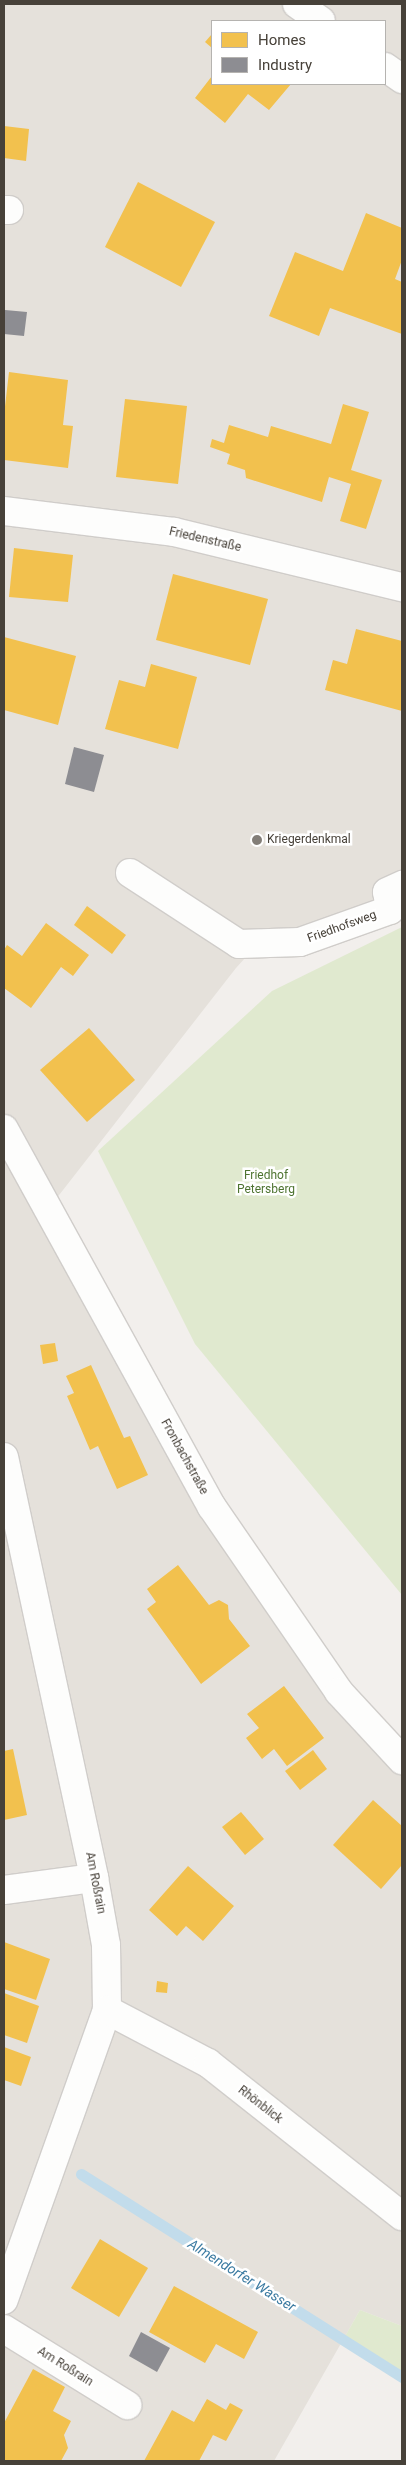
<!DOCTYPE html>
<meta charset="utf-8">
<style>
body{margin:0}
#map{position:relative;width:406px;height:2465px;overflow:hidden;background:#f2efec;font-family:Roboto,sans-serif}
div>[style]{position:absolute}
.residential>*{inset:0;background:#e5e1db}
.green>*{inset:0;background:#e0e9cf}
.homes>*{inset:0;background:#f2c14e}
.industry>*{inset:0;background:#8d8d92}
.stream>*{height:11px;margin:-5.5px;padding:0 5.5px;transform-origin:5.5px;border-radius:5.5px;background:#c2dceb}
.roads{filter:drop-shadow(1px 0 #d0cdca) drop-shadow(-1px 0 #d0cdca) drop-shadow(0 1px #d0cdca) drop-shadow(0 -1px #d0cdca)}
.street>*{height:28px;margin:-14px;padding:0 14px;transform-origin:14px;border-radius:14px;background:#fdfdfc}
.dots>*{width:14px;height:14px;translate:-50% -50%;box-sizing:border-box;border:2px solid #fff;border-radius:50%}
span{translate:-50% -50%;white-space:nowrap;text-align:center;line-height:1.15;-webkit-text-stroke:5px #fff;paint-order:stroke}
.street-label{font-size:12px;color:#474139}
.poi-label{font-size:12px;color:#474139}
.left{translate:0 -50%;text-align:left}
.park-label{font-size:12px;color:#4e7431}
.water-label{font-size:14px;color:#3a7aa1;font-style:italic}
.frame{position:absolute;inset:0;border:5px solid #474139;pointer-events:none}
.legend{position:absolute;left:211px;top:20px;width:175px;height:65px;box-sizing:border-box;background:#fff;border:1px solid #b5b3b0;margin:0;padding:6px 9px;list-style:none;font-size:15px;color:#474139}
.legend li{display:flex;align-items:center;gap:10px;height:25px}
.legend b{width:25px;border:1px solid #b5b3b0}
</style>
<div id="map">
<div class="residential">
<i style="clip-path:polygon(evenodd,4px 4px,402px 4px,402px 890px,386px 900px,297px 932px,265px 936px,236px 968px,56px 1199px,220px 1497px,347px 1681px,402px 1741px,402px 2326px,360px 2310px,274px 2461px,4px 2461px,4px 4px,212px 21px,385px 21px,385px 84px,212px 84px,212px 21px)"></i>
</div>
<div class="green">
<i style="clip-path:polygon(402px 927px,402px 1595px,195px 1344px,98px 1151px,272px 991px)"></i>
<i style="clip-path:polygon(360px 2310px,402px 2326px,402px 2375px,344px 2338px)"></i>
</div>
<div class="homes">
<i style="clip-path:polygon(212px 34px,212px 48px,205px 42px)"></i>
<i style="clip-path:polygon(212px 76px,212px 84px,291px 84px,269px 110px,248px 94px,225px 123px,195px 98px)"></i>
<i style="clip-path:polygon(4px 126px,29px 129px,26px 161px,4px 158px)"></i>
<i style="clip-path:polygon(138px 182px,215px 222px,181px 287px,105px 247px)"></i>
<i style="clip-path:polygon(366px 213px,402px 228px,402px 260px,395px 279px,402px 282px,402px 334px,330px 308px,319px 336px,269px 316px,295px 252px,343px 271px)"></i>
<i style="clip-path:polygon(9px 372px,68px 380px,63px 425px,73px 426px,68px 468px,4px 460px,4px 415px)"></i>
<i style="clip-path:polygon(125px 399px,187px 406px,178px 484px,116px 477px)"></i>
<i style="clip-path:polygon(343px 404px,369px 412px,351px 470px,382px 480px,366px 529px,340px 521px,351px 484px,329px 477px,322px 502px,246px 478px,245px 470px,227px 464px,230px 454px,210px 447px,212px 439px,224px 443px,229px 425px,268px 437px,271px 426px,331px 444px)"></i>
<i style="clip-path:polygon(14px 548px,73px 555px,68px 602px,9px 597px)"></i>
<i style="clip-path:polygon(173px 574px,268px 599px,250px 665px,156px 640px)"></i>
<i style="clip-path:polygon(356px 629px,402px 641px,402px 711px,325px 690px,333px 660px,347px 664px)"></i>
<i style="clip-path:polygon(4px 637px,76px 656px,58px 725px,4px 710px)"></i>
<i style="clip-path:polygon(151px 664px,197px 677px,178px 749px,105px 729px,119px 680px,145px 687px)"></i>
<i style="clip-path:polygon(87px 906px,126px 935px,112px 954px,74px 925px)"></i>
<i style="clip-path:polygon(46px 923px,89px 955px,73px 976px,61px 967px,31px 1008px,4px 988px,4px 950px,7px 945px,22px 956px)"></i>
<i style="clip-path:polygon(89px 1028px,135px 1080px,87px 1122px,40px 1070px)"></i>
<i style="clip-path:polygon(55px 1343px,58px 1361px,43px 1364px,40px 1345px)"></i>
<i style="clip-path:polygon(91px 1365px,124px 1438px,130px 1436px,148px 1475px,117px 1489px,98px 1446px,90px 1450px,67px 1396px,74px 1393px,66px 1376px)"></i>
<i style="clip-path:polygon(178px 1565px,209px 1605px,219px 1600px,228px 1605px,229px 1619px,250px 1646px,201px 1684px,147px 1609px,156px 1602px,147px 1589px)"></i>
<i style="clip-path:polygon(284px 1686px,324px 1738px,287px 1766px,274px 1749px,262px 1759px,246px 1738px,259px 1728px,247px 1714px)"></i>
<i style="clip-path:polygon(13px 1749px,27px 1815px,4px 1820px,4px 1751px)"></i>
<i style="clip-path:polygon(313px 1750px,327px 1769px,300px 1790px,285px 1771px)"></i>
<i style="clip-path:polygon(373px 1800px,402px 1826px,402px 1865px,381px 1889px,333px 1845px)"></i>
<i style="clip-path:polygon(241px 1812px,264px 1839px,245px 1855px,222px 1827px)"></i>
<i style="clip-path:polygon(188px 1866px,234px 1906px,203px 1941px,186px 1926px,177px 1936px,149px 1910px)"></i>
<i style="clip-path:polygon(4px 1942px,50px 1959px,36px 2000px,4px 1989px)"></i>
<i style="clip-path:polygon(157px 1981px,168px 1983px,167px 1993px,156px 1992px)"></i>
<i style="clip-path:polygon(4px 1993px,39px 2006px,27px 2043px,4px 2035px)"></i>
<i style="clip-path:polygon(4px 2047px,31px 2057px,21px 2086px,4px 2080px)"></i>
<i style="clip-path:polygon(100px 2239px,148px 2268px,119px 2317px,71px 2288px)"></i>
<i style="clip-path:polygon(174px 2286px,258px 2332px,244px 2359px,216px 2344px,205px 2363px,149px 2332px)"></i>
<i style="clip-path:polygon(33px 2369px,65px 2387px,53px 2411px,71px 2421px,64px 2435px,68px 2448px,61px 2461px,4px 2461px,4px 2423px)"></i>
<i style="clip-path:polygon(207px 2399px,226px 2410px,230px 2403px,243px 2410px,226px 2441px,213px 2435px,199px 2461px,144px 2461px,172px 2410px,194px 2422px)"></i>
</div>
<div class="industry">
<i style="clip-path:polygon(5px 310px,27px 312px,24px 336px,4px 334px)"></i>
<i style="clip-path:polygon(74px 747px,104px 755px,94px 792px,65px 784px)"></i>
<i style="clip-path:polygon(141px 2332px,170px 2348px,157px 2372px,129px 2356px)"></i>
</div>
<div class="stream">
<i style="left:81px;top:2174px;width:380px;rotate:32.3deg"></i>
</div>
<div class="roads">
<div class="street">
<i style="left:297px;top:4px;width:29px;rotate:35deg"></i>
<i style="left:385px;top:67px;width:21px;rotate:35deg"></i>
<i style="left:4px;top:210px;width:5px"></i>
<i style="left:4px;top:511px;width:171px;rotate:7deg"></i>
<i style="left:174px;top:532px;width:235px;rotate:13.6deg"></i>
<i style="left:130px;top:873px;width:130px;rotate:33.1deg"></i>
<i style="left:239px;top:944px;width:61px;rotate:-1.9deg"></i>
<i style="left:300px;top:942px;width:96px;rotate:-19.6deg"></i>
<i style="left:390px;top:910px;width:18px;rotate:-99deg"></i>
<i style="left:387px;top:892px;width:17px;rotate:-25deg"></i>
<i style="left:4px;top:1129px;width:431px;rotate:61.2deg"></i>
<i style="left:212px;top:1507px;width:224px;rotate:55.5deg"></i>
<i style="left:339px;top:1692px;width:93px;rotate:47.2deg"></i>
<i style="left:4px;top:1457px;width:431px;rotate:77.9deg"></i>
<i style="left:94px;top:1878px;width:68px;rotate:79.8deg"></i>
<i style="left:106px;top:1945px;width:65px;rotate:89.1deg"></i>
<i style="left:107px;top:2010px;width:308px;rotate:109.6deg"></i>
<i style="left:4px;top:1890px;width:91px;rotate:-7.6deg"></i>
<i style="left:107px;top:2010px;width:114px;rotate:27.7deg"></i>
<i style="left:208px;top:2063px;width:247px;rotate:38.3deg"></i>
<i style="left:4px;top:2329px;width:145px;rotate:31.7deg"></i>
</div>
</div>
<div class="dots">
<i style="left:257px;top:840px;background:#837e78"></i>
</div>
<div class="street-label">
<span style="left:205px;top:540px;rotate:13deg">Friedenstraße</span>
<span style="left:342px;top:927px;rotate:-20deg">Friedhofsweg</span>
<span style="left:184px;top:1457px;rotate:61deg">Fronbachstraße</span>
<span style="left:95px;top:1883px;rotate:79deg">Am Roßrain</span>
<span style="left:260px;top:2105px;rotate:38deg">Rhönblick</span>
<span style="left:65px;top:2367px;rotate:32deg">Am Roßrain</span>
</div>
<div class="poi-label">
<span class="left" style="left:267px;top:840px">Kriegerdenkmal</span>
</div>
<div class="park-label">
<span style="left:266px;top:1183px">Friedhof<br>Petersberg</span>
</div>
<div class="water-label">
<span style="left:242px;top:2275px;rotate:32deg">Almendorfer Wasser</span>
</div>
<div class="frame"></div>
<ul class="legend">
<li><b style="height:14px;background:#f2c14e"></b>Homes</li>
<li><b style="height:14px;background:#8d8d92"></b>Industry</li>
</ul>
</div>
